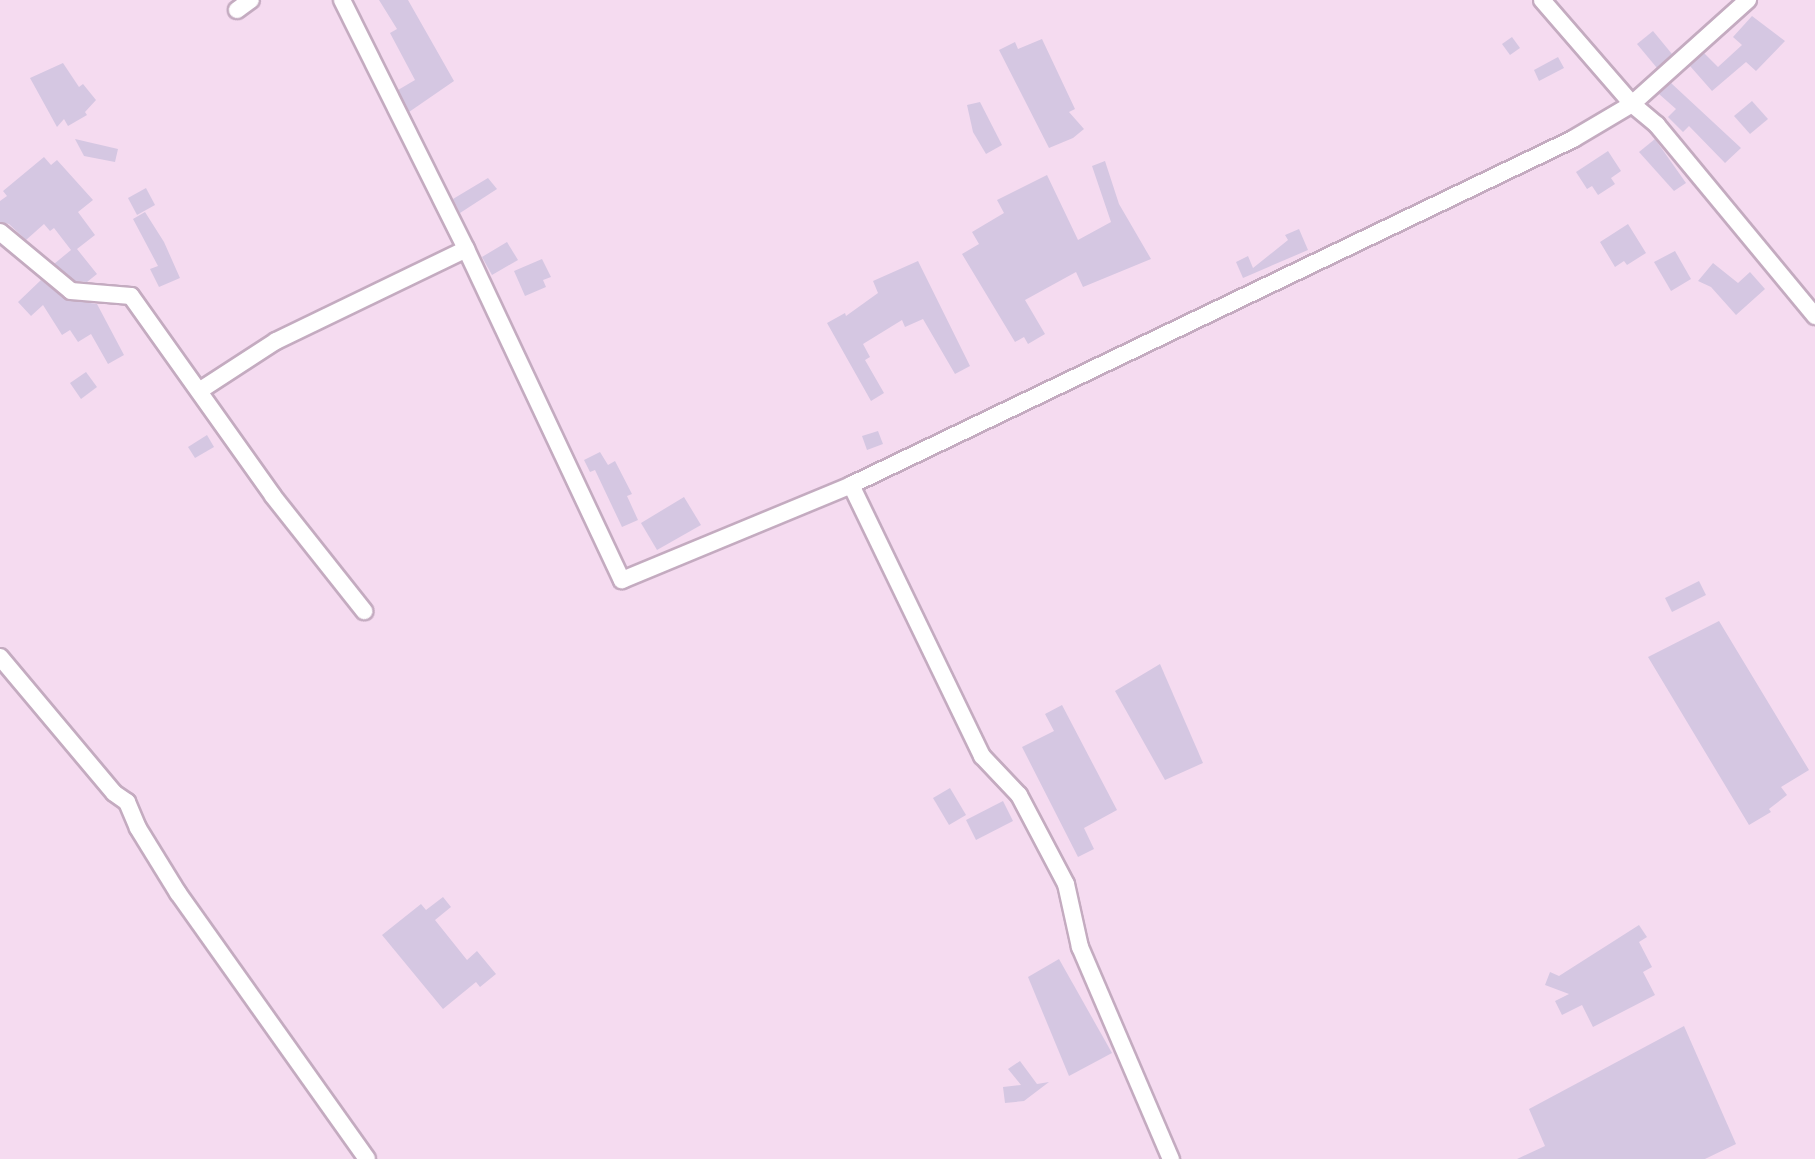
<!DOCTYPE html>
<style>
body{margin:0}
#map{position:relative;width:1815px;height:1159px;overflow:hidden;background:#f5dbf0;font-family:"Titillium Web",sans-serif}
div>[style]{position:absolute}
.building>*{inset:0;background:#d5c7e2}
.roads{filter:drop-shadow(2px 0 #c4abc0) drop-shadow(-2px 0 #c4abc0) drop-shadow(0 2px #c4abc0) drop-shadow(0 -2px #c4abc0)}
.minor>*{height:16px;margin:-8px;padding:0 8px;transform-origin:8px;border-radius:8px;background:#fff}
span{translate:-50% -50%;white-space:nowrap;text-align:center;line-height:1.15;-webkit-text-stroke:4.5px #ffeafb;paint-order:stroke}
</style>
<div id="map">
<div class="building">
<i style="clip-path:polygon(379px 0,408px 0,454px 81px,409px 112px,398px 90px,415px 80px,390px 33px,397px 29px)"></i>
<i style="clip-path:polygon(1752px 16px,1785px 41px,1756px 71px,1746px 62px,1712px 91px,1690px 66px,1704px 53px,1718px 67px,1742px 45px,1733px 37px)"></i>
<i style="clip-path:polygon(1653px 31px,1672px 54px,1657px 68px,1637px 44px)"></i>
<i style="clip-path:polygon(1512px 37px,1520px 48px,1510px 55px,1502px 44px)"></i>
<i style="clip-path:polygon(1042px 39px,1075px 109px,1069px 112px,1084px 129px,1073px 138px,1049px 148px,999px 50px,1015px 42px,1018px 49px)"></i>
<i style="clip-path:polygon(1558px 57px,1564px 68px,1539px 81px,1534px 70px)"></i>
<i style="clip-path:polygon(63px 63px,79px 87px,83px 84px,96px 100px,85px 112px,87px 115px,68px 126px,64px 119px,57px 127px,30px 78px)"></i>
<i style="clip-path:polygon(1671px 83px,1741px 148px,1725px 163px,1689px 126px,1683px 132px,1668px 117px,1676px 109px,1659px 94px)"></i>
<i style="clip-path:polygon(1752px 101px,1768px 119px,1750px 134px,1734px 116px)"></i>
<i style="clip-path:polygon(980px 102px,1002px 145px,986px 154px,973px 132px,967px 105px)"></i>
<i style="clip-path:polygon(75px 139px,118px 149px,115px 162px,84px 156px)"></i>
<i style="clip-path:polygon(1655px 139px,1686px 183px,1674px 191px,1639px 152px)"></i>
<i style="clip-path:polygon(1608px 151px,1621px 171px,1611px 178px,1615px 184px,1598px 195px,1592px 186px,1587px 189px,1576px 172px)"></i>
<i style="clip-path:polygon(44px 157px,51px 165px,57px 160px,93px 200px,78px 212px,95px 235px,77px 249px,97px 274px,87px 282px,75px 281px,54px 264px,71px 250px,54px 228px,50px 231px,44px 224px,26px 240px,9px 224px,0 222px,0 201px,7px 196px,3px 191px)"></i>
<i style="clip-path:polygon(1105px 161px,1119px 204px,1151px 259px,1083px 287px,1076px 272px,1025px 300px,1045px 334px,1028px 344px,1024px 337px,1015px 342px,962px 254px,979px 244px,972px 232px,1004px 213px,997px 200px,1047px 175px,1078px 240px,1111px 222px,1092px 166px)"></i>
<i style="clip-path:polygon(488px 178px,497px 189px,460px 213px,453px 199px)"></i>
<i style="clip-path:polygon(146px 188px,155px 205px,137px 215px,128px 198px)"></i>
<i style="clip-path:polygon(145px 212px,164px 242px,180px 278px,159px 287px,150px 269px,158px 266px,133px 219px)"></i>
<i style="clip-path:polygon(1628px 224px,1646px 253px,1627px 265px,1624px 261px,1615px 267px,1600px 242px)"></i>
<i style="clip-path:polygon(1299px 229px,1308px 250px,1243px 278px,1236px 262px,1248px 256px,1253px 268px,1288px 240px,1285px 235px)"></i>
<i style="clip-path:polygon(507px 242px,518px 260px,492px 275px,482px 257px)"></i>
<i style="clip-path:polygon(1675px 251px,1691px 279px,1671px 291px,1654px 262px)"></i>
<i style="clip-path:polygon(542px 259px,551px 277px,543px 280px,546px 287px,525px 296px,514px 271px)"></i>
<i style="clip-path:polygon(918px 261px,970px 366px,955px 374px,923px 319px,905px 327px,902px 320px,863px 344px,870px 357px,865px 360px,884px 393px,871px 401px,827px 323px,845px 313px,846px 316px,878px 293px,873px 281px)"></i>
<i style="clip-path:polygon(1713px 263px,1738px 283px,1750px 272px,1765px 289px,1736px 315px,1711px 287px,1698px 281px)"></i>
<i style="clip-path:polygon(41px 280px,65px 299px,97px 304px,124px 355px,108px 364px,91px 334px,78px 342px,70px 330px,62px 335px,43px 305px,31px 316px,18px 302px)"></i>
<i style="clip-path:polygon(86px 372px,97px 387px,81px 399px,70px 383px)"></i>
<i style="clip-path:polygon(878px 431px,883px 444px,867px 450px,862px 436px)"></i>
<i style="clip-path:polygon(207px 435px,214px 447px,195px 458px,188px 447px)"></i>
<i style="clip-path:polygon(600px 452px,608px 465px,615px 461px,632px 494px,627px 496px,638px 520px,622px 527px,595px 470px,590px 472px,584px 460px)"></i>
<i style="clip-path:polygon(684px 497px,701px 525px,657px 550px,641px 523px)"></i>
<i style="clip-path:polygon(1699px 581px,1706px 595px,1672px 612px,1665px 598px)"></i>
<i style="clip-path:polygon(1719px 621px,1809px 770px,1781px 787px,1787px 795px,1769px 809px,1771px 812px,1749px 825px,1648px 657px)"></i>
<i style="clip-path:polygon(1160px 664px,1203px 763px,1165px 780px,1115px 691px)"></i>
<i style="clip-path:polygon(1062px 705px,1117px 810px,1084px 828px,1094px 849px,1078px 857px,1022px 747px,1054px 731px,1045px 714px)"></i>
<i style="clip-path:polygon(950px 788px,966px 815px,949px 825px,933px 798px)"></i>
<i style="clip-path:polygon(1003px 801px,1013px 821px,976px 840px,966px 820px)"></i>
<i style="clip-path:polygon(443px 897px,451px 907px,435px 920px,467px 960px,477px 951px,496px 974px,480px 987px,476px 982px,443px 1009px,382px 935px,421px 904px,426px 910px)"></i>
<i style="clip-path:polygon(1639px 925px,1647px 937px,1639px 942px,1652px 967px,1643px 972px,1655px 995px,1593px 1027px,1582px 1005px,1562px 1015px,1555px 1001px,1569px 994px,1545px 985px,1550px 972px,1559px 976px)"></i>
<i style="clip-path:polygon(1059px 959px,1112px 1053px,1069px 1076px,1028px 977px)"></i>
<i style="clip-path:polygon(1684px 1026px,1736px 1144px,1705px 1159px,1517px 1159px,1545px 1146px,1529px 1109px)"></i>
<i style="clip-path:polygon(1020px 1061px,1037px 1084px,1049px 1082px,1024px 1101px,1005px 1103px,1003px 1087px,1021px 1085px,1008px 1069px)"></i>
</div>
<div class="roads">
<div class="minor">
<i style="left:342px;top:0;width:278px;rotate:63.5deg"></i>
<i style="left:466px;top:249px;width:366px;rotate:64.8deg"></i>
<i style="left:622px;top:580px;width:248px;rotate:-22.5deg"></i>
<i style="left:851px;top:485px;width:801px;rotate:-25.6deg"></i>
<i style="left:1573px;top:139px;width:69px;rotate:-30.7deg"></i>
<i style="left:1632px;top:104px;width:156px;rotate:-41.9deg"></i>
<i style="left:1542px;top:0;width:138px;rotate:49.1deg"></i>
<i style="left:1632px;top:104px;width:33px;rotate:40deg"></i>
<i style="left:1657px;top:125px;width:248px;rotate:50.4deg"></i>
<i style="left:237px;top:10px;width:17px;rotate:-36deg"></i>
<i style="left:0;top:232px;width:92px;rotate:39.7deg"></i>
<i style="left:71px;top:291px;width:60px;rotate:4.8deg"></i>
<i style="left:131px;top:296px;width:245px;rotate:54.6deg"></i>
<i style="left:273px;top:496px;width:147px;rotate:51.6deg"></i>
<i style="left:199px;top:391px;width:92px;rotate:-33deg"></i>
<i style="left:276px;top:341px;width:211px;rotate:-25.8deg"></i>
<i style="left:851px;top:485px;width:301px;rotate:64.2deg"></i>
<i style="left:982px;top:756px;width:54px;rotate:46.5deg"></i>
<i style="left:1019px;top:795px;width:101px;rotate:62.2deg"></i>
<i style="left:1066px;top:884px;width:65px;rotate:77.5deg"></i>
<i style="left:1080px;top:947px;width:231px;rotate:66.8deg"></i>
<i style="left:0;top:657px;width:177px;rotate:50deg"></i>
<i style="left:114px;top:793px;width:16px;rotate:35deg"></i>
<i style="left:127px;top:802px;width:28px;rotate:67deg"></i>
<i style="left:138px;top:828px;width:76px;rotate:58.4deg"></i>
<i style="left:178px;top:893px;width:326px;rotate:54.6deg"></i>
</div>
</div>
</div>
